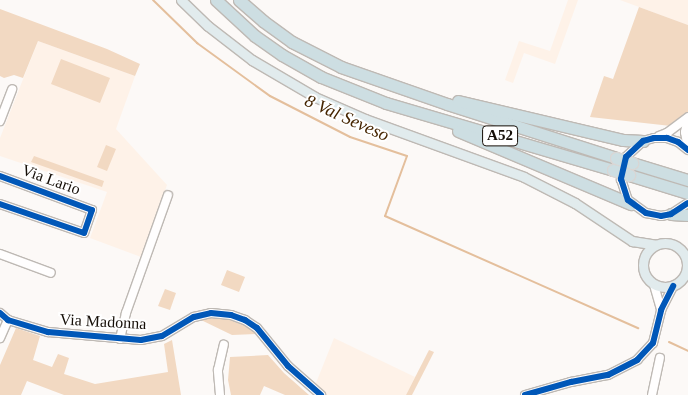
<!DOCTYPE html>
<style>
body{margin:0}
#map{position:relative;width:688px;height:395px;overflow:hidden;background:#fcf9f7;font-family:"Times New Roman",serif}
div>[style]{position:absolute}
.built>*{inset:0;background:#fef2e8}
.green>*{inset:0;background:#f2d9c2}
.stream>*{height:2px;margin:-1px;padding:0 1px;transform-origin:1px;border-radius:1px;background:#e4bf9c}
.roads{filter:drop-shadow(1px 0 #beb9b4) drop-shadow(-1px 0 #beb9b4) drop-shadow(0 1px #beb9b4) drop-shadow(0 -1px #beb9b4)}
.minor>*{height:8px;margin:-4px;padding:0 4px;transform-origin:4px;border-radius:4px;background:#fffefe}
.major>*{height:9px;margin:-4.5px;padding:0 4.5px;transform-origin:4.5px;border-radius:4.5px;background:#e1ebed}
.major>.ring{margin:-4.5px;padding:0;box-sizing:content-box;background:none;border:9px solid #e1ebed;border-radius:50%}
.highway>*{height:11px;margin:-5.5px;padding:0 5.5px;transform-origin:5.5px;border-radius:5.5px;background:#cddee2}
.bridges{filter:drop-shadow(1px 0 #d9d6d4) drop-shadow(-1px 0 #d9d6d4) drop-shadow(0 1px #d9d6d4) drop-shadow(0 -1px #d9d6d4)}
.highway-bridge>*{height:11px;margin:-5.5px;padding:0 5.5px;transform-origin:5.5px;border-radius:5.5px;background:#cddee2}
.cycleway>*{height:6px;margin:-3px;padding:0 3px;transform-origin:3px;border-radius:3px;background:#0057b8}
span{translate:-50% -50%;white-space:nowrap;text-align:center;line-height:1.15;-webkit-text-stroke:4px #fff;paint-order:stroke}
.shield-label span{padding:1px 4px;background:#fff;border:1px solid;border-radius:4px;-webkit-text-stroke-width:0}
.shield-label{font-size:15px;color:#150e07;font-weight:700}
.street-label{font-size:16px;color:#150e07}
.water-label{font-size:18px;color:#462500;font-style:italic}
</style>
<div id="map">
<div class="built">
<i style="clip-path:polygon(568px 0,578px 0,555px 64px,524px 53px,513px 83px,505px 80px,519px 41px,550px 51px)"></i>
<i style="clip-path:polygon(620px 0,688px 0,688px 25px,639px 7px)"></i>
<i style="clip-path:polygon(38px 41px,135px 76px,116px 129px,167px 185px,141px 257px,90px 238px,107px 192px,0 156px,0 138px)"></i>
<i style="clip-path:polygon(334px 338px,415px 377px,406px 395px,323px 395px,314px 388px)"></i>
</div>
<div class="green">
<i style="clip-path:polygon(639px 7px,688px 25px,688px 122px,671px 126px,590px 117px,604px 76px,613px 79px)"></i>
<i style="clip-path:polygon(0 9px,107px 49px,140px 64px,135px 76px,38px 41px,23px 78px,14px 75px,4px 78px,0 76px)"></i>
<i style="clip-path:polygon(61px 59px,110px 78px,100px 103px,51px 84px)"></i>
<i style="clip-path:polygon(106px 145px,116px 149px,107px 171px,97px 167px)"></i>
<i style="clip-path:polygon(34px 156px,104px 181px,102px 187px,31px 162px)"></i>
<i style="clip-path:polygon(227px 270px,245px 277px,239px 292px,221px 285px)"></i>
<i style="clip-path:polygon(165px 289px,176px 293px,170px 310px,158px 306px)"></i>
<i style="clip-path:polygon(212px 317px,230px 318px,246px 324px,258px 334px,232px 335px,199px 319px)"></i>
<i style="clip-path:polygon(16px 328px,40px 336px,33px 360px,52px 367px,58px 354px,69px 358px,64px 374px,95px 384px,168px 372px,164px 344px,172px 340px,181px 395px,64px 395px,27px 381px,21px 395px,0 395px,0 365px)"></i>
<i style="clip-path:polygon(429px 350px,434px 352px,412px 395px,406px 395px)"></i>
<i style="clip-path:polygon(268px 355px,284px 373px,309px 395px,285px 395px,264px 386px,260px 395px,231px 395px,228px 380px,230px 357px)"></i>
</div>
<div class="stream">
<i style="left:153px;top:0;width:62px;rotate:44.3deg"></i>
<i style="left:197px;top:43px;width:90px;rotate:36deg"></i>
<i style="left:270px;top:96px;width:90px;rotate:27.1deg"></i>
<i style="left:350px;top:137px;width:60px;rotate:18.4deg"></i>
<i style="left:407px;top:156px;width:64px;rotate:110.1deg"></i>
<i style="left:385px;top:216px;width:277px;rotate:23.9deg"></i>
<i style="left:669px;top:342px;width:21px;rotate:25deg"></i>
</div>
<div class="roads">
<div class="minor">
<i style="left:0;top:121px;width:34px;rotate:-69deg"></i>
<i style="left:659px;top:136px;width:9px;rotate:-21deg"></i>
<i style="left:667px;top:133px;width:26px;rotate:-37deg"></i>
<i style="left:688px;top:149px;width:17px;rotate:-100deg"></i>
<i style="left:685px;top:132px;width:14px;rotate:-78deg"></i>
<i style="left:688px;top:150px;width:13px;rotate:-141deg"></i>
<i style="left:678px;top:142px;width:12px;rotate:-160deg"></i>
<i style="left:667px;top:138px;width:13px;rotate:180deg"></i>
<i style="left:654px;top:138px;width:11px;rotate:165deg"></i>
<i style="left:643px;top:141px;width:23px;rotate:137deg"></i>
<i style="left:626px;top:157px;width:23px;rotate:103deg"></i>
<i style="left:621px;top:179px;width:22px;rotate:72deg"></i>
<i style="left:628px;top:200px;width:22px;rotate:36deg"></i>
<i style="left:646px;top:213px;width:15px;rotate:11deg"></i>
<i style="left:661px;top:216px;width:10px;rotate:-11deg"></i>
<i style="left:671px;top:214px;width:20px;rotate:-33deg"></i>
<i style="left:0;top:176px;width:98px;rotate:20.3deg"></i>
<i style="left:92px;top:210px;width:24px;rotate:109deg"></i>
<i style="left:84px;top:233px;width:89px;rotate:-161deg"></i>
<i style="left:0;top:254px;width:54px;rotate:20.4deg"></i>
<i style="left:654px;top:285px;width:26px;rotate:74deg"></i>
<i style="left:0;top:313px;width:11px;rotate:41deg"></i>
<i style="left:8px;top:320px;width:42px;rotate:16.7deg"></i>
<i style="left:48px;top:332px;width:93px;rotate:4.9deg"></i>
<i style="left:141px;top:340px;width:21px;rotate:-11deg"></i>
<i style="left:162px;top:336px;width:37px;rotate:-31deg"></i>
<i style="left:194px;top:317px;width:17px;rotate:-13deg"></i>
<i style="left:211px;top:313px;width:20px;rotate:6deg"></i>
<i style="left:231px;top:315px;width:15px;rotate:20deg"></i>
<i style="left:245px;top:320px;width:14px;rotate:34deg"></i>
<i style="left:257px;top:328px;width:49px;rotate:50.8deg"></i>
<i style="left:288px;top:366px;width:44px;rotate:41.3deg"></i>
<i style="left:0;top:338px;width:20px;rotate:-66deg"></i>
<i style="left:120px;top:339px;width:27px;rotate:-77deg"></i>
<i style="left:126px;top:313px;width:125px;rotate:-70.4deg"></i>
<i style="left:220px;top:395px;width:25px;rotate:-95deg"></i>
<i style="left:218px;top:370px;width:26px;rotate:-77deg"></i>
<i style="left:525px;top:395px;width:48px;rotate:-15.8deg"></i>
<i style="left:571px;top:382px;width:38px;rotate:-11deg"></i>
<i style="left:608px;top:375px;width:33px;rotate:-27deg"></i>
<i style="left:637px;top:360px;width:23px;rotate:-47deg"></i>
<i style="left:653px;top:343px;width:34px;rotate:-76deg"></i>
<i style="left:661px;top:310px;width:27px;rotate:-63deg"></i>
<i style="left:652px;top:395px;width:38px;rotate:-78deg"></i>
</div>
<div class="major">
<i style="left:181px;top:0;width:37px;rotate:44deg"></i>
<i style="left:208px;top:26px;width:56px;rotate:37.7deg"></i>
<i style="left:252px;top:60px;width:73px;rotate:30.4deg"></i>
<i style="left:315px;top:97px;width:55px;rotate:23.7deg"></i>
<i style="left:365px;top:119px;width:169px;rotate:20deg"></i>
<i style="left:524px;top:177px;width:57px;rotate:27deg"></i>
<i style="left:575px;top:203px;width:69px;rotate:33.7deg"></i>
<i style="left:632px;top:241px;width:24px;rotate:9deg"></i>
<i class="ring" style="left:643px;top:243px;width:35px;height:35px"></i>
</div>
<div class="highway">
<i style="left:216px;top:0;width:53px;rotate:42.7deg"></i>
<i style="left:255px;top:36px;width:33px;rotate:35deg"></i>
<i style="left:282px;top:55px;width:45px;rotate:29.4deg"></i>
<i style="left:321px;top:77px;width:70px;rotate:21.8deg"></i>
<i style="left:386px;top:103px;width:237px;rotate:16.4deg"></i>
<i style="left:239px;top:0;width:32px;rotate:41deg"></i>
<i style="left:263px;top:21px;width:36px;rotate:36deg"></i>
<i style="left:292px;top:42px;width:55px;rotate:27deg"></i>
<i style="left:341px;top:67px;width:112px;rotate:19.2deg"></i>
<i style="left:447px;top:104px;width:177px;rotate:17.7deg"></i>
<i style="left:458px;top:101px;width:170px;rotate:13.3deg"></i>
<i style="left:623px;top:140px;width:20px;rotate:3deg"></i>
<i style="left:458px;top:131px;width:188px;rotate:22.9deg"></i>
<i style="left:632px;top:163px;width:59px;rotate:16.9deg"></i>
<i style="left:629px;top:175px;width:62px;rotate:17deg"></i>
<i style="left:671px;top:214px;width:17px;rotate:3deg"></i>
</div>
</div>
<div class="bridges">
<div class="highway-bridge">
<i style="left:616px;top:158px;width:17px;rotate:17deg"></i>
<i style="left:613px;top:170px;width:17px;rotate:17deg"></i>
</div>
</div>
<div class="cycleway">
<i style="left:688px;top:150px;width:13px;rotate:-141deg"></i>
<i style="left:678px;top:142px;width:12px;rotate:-160deg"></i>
<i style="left:667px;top:138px;width:13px;rotate:180deg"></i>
<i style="left:654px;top:138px;width:11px;rotate:165deg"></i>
<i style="left:643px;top:141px;width:23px;rotate:137deg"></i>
<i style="left:626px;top:157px;width:23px;rotate:103deg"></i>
<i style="left:621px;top:179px;width:22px;rotate:72deg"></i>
<i style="left:628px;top:200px;width:22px;rotate:36deg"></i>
<i style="left:646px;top:213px;width:15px;rotate:11deg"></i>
<i style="left:661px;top:216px;width:10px;rotate:-11deg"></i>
<i style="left:671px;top:214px;width:20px;rotate:-33deg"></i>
<i style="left:0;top:176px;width:98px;rotate:20.3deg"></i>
<i style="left:92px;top:210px;width:24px;rotate:109deg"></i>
<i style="left:84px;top:233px;width:89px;rotate:-161deg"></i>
<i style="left:0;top:313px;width:11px;rotate:41deg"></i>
<i style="left:8px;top:320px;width:42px;rotate:16.7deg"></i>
<i style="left:48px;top:332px;width:93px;rotate:4.9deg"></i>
<i style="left:141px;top:340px;width:21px;rotate:-11deg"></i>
<i style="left:162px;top:336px;width:37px;rotate:-31deg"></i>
<i style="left:194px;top:317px;width:17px;rotate:-13deg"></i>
<i style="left:211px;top:313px;width:20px;rotate:6deg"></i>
<i style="left:231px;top:315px;width:15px;rotate:20deg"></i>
<i style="left:245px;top:320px;width:14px;rotate:34deg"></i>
<i style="left:257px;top:328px;width:49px;rotate:50.8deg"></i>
<i style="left:288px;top:366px;width:44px;rotate:41.3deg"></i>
<i style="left:525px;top:395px;width:48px;rotate:-15.8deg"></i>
<i style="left:571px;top:382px;width:38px;rotate:-11deg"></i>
<i style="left:608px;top:375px;width:33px;rotate:-27deg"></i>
<i style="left:637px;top:360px;width:23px;rotate:-47deg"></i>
<i style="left:653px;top:343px;width:34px;rotate:-76deg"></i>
<i style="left:661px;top:310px;width:27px;rotate:-63deg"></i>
</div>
<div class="shield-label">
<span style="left:500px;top:136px">A52</span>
</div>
<div class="street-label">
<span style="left:51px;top:180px;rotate:20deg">Via Lario</span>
<span style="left:103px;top:322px;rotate:3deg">Via Madonna</span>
</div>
<div class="water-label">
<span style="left:347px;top:118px;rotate:24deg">8 Val Seveso</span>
</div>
</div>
